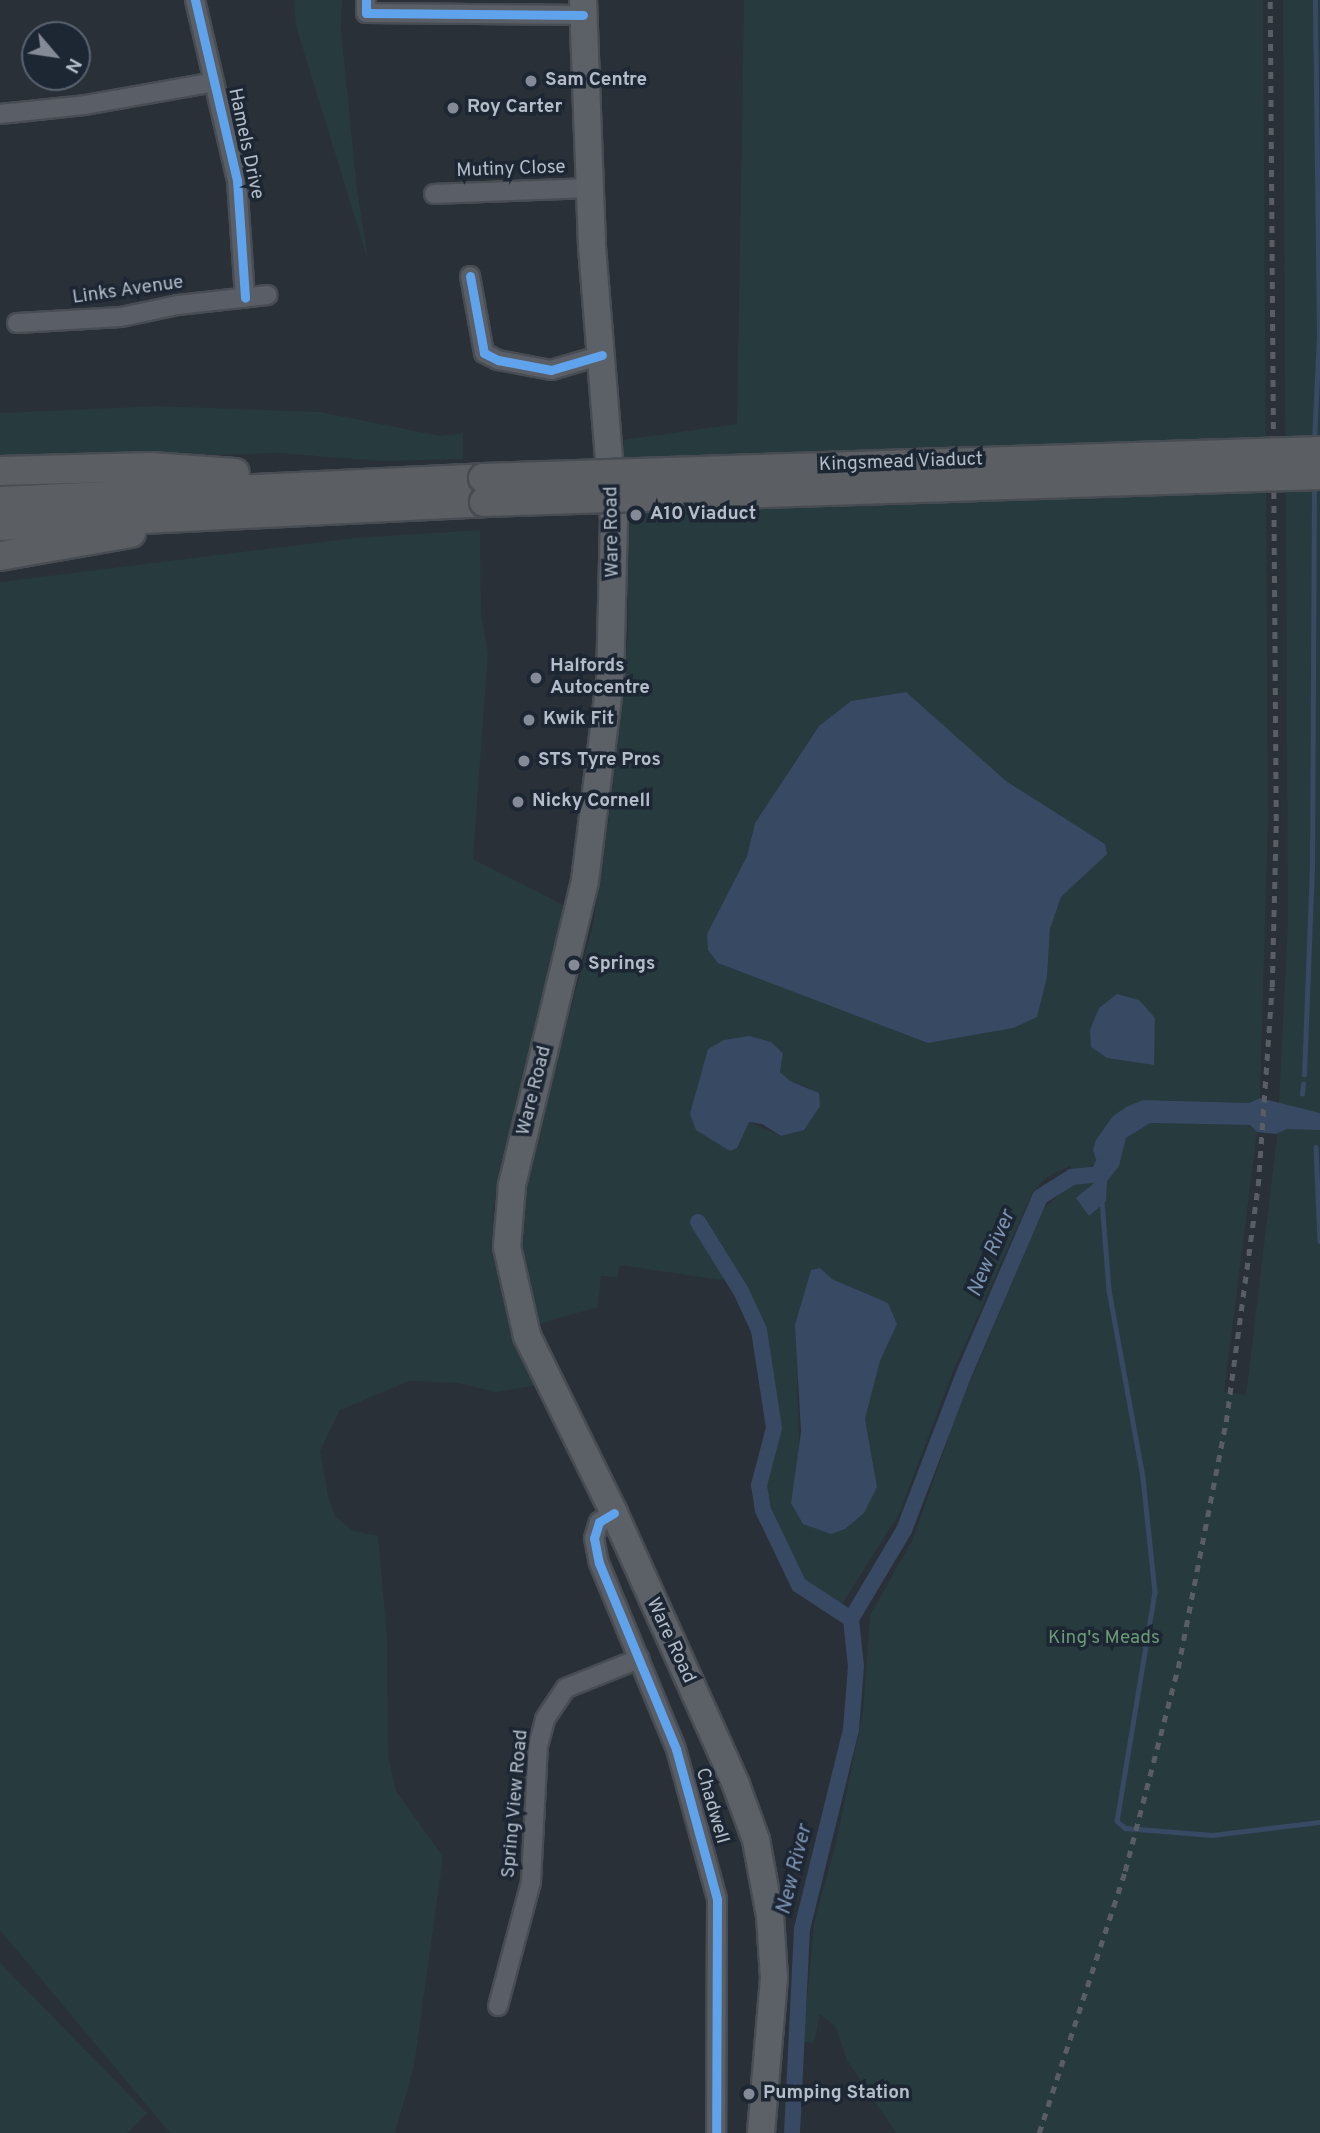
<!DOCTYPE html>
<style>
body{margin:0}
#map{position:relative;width:1320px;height:2133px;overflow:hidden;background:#2a3038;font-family:Overpass,sans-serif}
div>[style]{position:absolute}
.green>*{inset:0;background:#273a3e}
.water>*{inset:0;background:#384963}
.stream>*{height:4.5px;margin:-2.25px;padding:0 2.25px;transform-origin:2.25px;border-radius:2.25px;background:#384963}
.canal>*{height:16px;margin:-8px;padding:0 8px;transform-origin:8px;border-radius:8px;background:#384963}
.roads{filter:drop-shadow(2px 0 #484c53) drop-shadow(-2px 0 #484c53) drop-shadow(0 2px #484c53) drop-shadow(0 -2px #484c53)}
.minor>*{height:18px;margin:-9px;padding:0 9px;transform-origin:9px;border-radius:9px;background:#5a5e66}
.primary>*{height:26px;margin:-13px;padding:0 13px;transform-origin:13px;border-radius:13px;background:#5c6168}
.trunk>*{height:28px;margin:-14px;padding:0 14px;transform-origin:14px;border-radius:14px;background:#5b5f64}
.rail>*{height:4.5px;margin-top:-2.25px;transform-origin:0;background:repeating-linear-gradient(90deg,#595d64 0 7px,transparent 0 14px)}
.bridges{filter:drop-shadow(2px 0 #474c53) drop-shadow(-2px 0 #474c53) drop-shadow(0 2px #474c53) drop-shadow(0 -2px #474c53)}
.trunk-bridge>*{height:28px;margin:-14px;padding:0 14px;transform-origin:14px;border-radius:14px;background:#5b5f64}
.cycleway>*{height:9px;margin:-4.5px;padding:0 4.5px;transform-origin:4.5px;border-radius:4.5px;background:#60a3ed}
.dots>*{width:19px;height:19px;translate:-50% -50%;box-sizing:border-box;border:4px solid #1d2633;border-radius:50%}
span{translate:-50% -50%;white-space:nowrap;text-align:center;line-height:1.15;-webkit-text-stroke:7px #1d2633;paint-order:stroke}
.poi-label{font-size:19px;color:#b4bcc9;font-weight:700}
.left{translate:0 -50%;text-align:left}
.street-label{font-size:19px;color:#b4bcc9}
.park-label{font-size:19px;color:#6b9a76}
.water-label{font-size:21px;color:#7c92b1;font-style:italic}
.north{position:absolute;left:21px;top:21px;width:70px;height:70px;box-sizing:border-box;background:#1d2633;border:2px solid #59626f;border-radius:50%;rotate:119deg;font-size:19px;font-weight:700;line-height:28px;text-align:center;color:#b4bcc9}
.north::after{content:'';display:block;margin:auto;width:24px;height:32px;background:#848b96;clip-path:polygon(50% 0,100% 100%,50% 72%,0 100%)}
</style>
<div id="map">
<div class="green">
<i style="clip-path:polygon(294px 0,342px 0,341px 30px,357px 190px,368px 260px,296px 26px)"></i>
<i style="clip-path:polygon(evenodd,744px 0,1263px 0,1268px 818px,1260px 1098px,1250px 1103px,1143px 1100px,1113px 1116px,1096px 1140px,1093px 1150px,1097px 1163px,1075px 1174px,1070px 1166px,1047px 1177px,1033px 1191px,952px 1374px,899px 1514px,841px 1606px,803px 1579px,769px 1507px,767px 1482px,780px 1425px,775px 1387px,760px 1315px,736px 1273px,721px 1280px,620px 1265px,617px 1277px,601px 1276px,598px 1307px,538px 1324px,521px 1257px,521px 1218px,530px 1164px,593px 924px,608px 824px,628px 634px,628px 508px,623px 440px,737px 424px,744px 0,905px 692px,1006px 781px,1105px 844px,1086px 874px,1061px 897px,1050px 929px,1047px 977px,707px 934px,747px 856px,755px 823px,819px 726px,851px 701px,905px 692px,744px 0,771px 1042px,783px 1052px,780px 1072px,790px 1081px,810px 1088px,804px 1130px,781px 1136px,749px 1122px,771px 1042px,744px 0,821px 1268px,832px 1279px,888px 1303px,897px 1324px,880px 1361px,865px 1419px,877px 1487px,791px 1502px,800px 1459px,797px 1386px,805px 1292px,811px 1270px,821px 1268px)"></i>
<i style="clip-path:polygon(1283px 0,1320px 0,1320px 2133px,896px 2133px,847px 2060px,836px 2027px,820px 2014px,814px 2043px,803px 2041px,814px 1923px,836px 1843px,863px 1713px,870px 1615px,913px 1539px,959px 1408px,1044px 1208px,1078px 1179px,1090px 1181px,1119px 1166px,1126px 1138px,1150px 1123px,1250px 1125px,1257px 1132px,1224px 1392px,1246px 1395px,1277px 1137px,1288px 925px)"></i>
<i style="clip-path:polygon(158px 406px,320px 412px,440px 436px,463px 433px,463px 459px,381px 461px,278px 453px,0 461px,0 413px)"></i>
<i style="clip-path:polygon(480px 530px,481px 614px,488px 653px,473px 859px,571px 909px,493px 1208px,498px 1268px,518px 1343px,538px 1385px,496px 1392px,458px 1383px,409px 1381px,340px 1410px,320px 1451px,329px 1501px,336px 1517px,353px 1531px,378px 1536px,387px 1636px,388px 1755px,396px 1791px,443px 1857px,414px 2066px,395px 2133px,170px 2133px,0 1930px,0 582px,355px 538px)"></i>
<i style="clip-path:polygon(0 1963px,147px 2113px,127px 2133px,0 2133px)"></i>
</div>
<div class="water">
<i style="clip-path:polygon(906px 692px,1006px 781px,1105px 844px,1107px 854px,1061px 897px,1050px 929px,1047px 977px,1037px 1017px,1013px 1028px,928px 1043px,718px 963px,708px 950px,707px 934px,747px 856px,755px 823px,819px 726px,851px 701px)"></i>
<i style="clip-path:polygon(1117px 994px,1139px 1000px,1155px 1018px,1154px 1065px,1107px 1058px,1091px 1047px,1090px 1030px,1099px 1008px)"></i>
<i style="clip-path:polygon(749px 1036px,771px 1042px,783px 1053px,780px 1072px,790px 1081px,819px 1093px,820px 1106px,804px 1130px,781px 1136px,762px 1124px,749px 1122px,737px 1148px,730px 1151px,696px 1130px,690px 1114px,708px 1049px,724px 1040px)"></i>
<i style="clip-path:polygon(1260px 1098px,1320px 1113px,1320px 1130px,1287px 1129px,1276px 1134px,1257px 1132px,1250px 1125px,1150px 1123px,1126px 1138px,1119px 1166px,1107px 1181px,1106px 1201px,1089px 1216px,1076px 1198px,1099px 1179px,1090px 1181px,1087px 1173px,1099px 1169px,1093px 1150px,1096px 1140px,1113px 1116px,1126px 1107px,1143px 1100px,1249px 1103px)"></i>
<i style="clip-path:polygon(820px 1268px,832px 1279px,888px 1303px,897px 1324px,880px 1361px,865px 1419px,877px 1487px,864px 1513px,845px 1529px,831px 1534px,803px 1524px,791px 1503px,801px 1432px,795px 1325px,811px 1270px)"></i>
</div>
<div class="stream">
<i style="left:1314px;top:441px;width:107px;rotate:-87.3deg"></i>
<i style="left:1319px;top:334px;width:334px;rotate:-90.7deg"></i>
<i style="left:1304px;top:1075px;width:206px;rotate:-87.8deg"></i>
<i style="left:1312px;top:869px;width:384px;rotate:-89.7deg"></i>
<i style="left:1302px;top:1094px;width:10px;rotate:-84deg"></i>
<i style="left:1316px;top:1147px;width:94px;rotate:87.6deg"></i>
<i style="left:1102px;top:1201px;width:89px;rotate:85.5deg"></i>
<i style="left:1109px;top:1290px;width:191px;rotate:79.7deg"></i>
<i style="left:1143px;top:1478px;width:115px;rotate:84deg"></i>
<i style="left:1155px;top:1592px;width:232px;rotate:99.4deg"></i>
<i style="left:1117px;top:1821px;width:11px;rotate:41deg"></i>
<i style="left:1125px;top:1828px;width:87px;rotate:4.6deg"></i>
<i style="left:1212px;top:1835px;width:109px;rotate:-6.9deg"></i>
</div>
<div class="canal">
<i style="left:698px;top:1222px;width:81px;rotate:58.1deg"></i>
<i style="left:741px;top:1291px;width:43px;rotate:65.2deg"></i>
<i style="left:759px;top:1330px;width:99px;rotate:81.3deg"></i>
<i style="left:774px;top:1428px;width:59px;rotate:104.7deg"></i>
<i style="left:759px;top:1485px;width:25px;rotate:81deg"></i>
<i style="left:763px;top:1510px;width:83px;rotate:64.4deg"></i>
<i style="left:799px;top:1585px;width:62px;rotate:33.2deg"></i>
<i style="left:792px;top:2133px;width:204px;rotate:-87.2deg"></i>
<i style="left:802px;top:1929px;width:205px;rotate:-76.2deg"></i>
<i style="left:851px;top:1730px;width:64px;rotate:-85.5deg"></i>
<i style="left:856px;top:1666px;width:47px;rotate:-96.1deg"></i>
<i style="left:851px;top:1619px;width:104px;rotate:-59.2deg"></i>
<i style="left:904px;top:1530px;width:165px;rotate:-69deg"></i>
<i style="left:963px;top:1376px;width:195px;rotate:-66.7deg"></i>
<i style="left:1040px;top:1197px;width:38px;rotate:-32deg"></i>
<i style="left:1072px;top:1177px;width:27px;rotate:-6deg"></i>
<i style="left:1099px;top:1174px;width:9px;rotate:-69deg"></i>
</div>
<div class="roads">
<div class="minor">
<i style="left:195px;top:0;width:185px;rotate:76.9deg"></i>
<i style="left:237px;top:180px;width:118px;rotate:86.1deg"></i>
<i style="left:366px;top:0;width:13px;rotate:90deg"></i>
<i style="left:366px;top:13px;width:217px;rotate:0.5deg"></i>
<i style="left:0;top:114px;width:85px;rotate:-6deg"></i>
<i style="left:85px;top:105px;width:131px;rotate:-10.1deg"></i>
<i style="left:434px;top:194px;width:155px;rotate:-2.2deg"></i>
<i style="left:470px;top:276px;width:78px;rotate:79.7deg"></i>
<i style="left:484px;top:353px;width:16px;rotate:27deg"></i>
<i style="left:498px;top:360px;width:54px;rotate:10.7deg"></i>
<i style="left:551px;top:370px;width:53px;rotate:-16.4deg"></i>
<i style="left:17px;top:323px;width:104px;rotate:-3.3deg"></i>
<i style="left:121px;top:317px;width:58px;rotate:-11.9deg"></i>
<i style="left:178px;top:305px;width:90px;rotate:-6.4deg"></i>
<i style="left:614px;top:1513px;width:17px;rotate:149deg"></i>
<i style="left:599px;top:1522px;width:17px;rotate:107deg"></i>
<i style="left:594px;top:1538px;width:25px;rotate:79deg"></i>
<i style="left:599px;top:1563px;width:201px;rotate:67.5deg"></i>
<i style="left:676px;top:1749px;width:156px;rotate:74.7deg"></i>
<i style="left:717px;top:1899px;width:234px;rotate:90.2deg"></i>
<i style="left:498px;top:2006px;width:128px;rotate:-75.1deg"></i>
<i style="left:531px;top:1882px;width:136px;rotate:-87.1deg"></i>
<i style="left:538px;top:1746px;width:28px;rotate:-75deg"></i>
<i style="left:545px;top:1719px;width:37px;rotate:-56deg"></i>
<i style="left:566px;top:1688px;width:79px;rotate:-21.7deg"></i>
</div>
<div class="primary">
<i style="left:583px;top:0;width:247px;rotate:87.9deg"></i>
<i style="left:592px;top:247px;width:273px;rotate:85.4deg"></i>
<i style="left:614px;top:519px;width:161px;rotate:91.4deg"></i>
<i style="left:610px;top:680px;width:203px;rotate:97.1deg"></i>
<i style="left:585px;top:881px;width:314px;rotate:103.5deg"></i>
<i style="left:512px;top:1186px;width:61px;rotate:94.7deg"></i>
<i style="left:507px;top:1247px;width:91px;rotate:77.3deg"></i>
<i style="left:527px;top:1336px;width:197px;rotate:63.8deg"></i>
<i style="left:614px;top:1513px;width:298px;rotate:65.8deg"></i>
<i style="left:736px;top:1785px;width:59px;rotate:70deg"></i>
<i style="left:756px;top:1840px;width:77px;rotate:79.6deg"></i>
<i style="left:770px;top:1916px;width:62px;rotate:86.3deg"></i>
<i style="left:774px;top:1978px;width:156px;rotate:94.8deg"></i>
</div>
<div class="trunk">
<i style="left:0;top:471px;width:151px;rotate:-1.5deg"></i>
<i style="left:151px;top:467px;width:84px;rotate:4.1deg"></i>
<i style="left:0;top:501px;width:484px;rotate:-2.7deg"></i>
<i style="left:0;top:526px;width:485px;rotate:-2.8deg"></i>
<i style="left:0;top:556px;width:133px;rotate:-10deg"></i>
</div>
</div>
<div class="rail">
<i style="left:1039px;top:2133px;width:276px;rotate:-71.8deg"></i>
<i style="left:1125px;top:1871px;width:210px;rotate:-75.4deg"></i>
<i style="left:1178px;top:1668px;width:251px;rotate:-79deg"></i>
<i style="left:1226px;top:1422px;width:238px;rotate:-82.3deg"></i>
<i style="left:1258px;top:1186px;width:199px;rotate:-86deg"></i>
<i style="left:1272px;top:987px;width:166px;rotate:-88.6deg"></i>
<i style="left:1276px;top:821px;width:821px;rotate:-90.42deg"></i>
</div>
<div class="bridges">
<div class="trunk-bridge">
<i style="left:483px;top:478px;width:837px;rotate:-1.85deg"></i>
<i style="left:484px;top:502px;width:836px;rotate:-1.85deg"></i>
</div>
</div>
<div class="cycleway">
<i style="left:195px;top:0;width:185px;rotate:76.9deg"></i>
<i style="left:237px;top:180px;width:118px;rotate:86.1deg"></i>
<i style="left:366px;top:0;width:13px;rotate:90deg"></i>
<i style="left:366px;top:13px;width:217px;rotate:0.5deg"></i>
<i style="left:470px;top:276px;width:78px;rotate:79.7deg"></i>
<i style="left:484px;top:353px;width:16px;rotate:27deg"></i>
<i style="left:498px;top:360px;width:54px;rotate:10.7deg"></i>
<i style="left:551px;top:370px;width:53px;rotate:-16.4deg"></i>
<i style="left:614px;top:1513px;width:17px;rotate:149deg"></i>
<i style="left:599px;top:1522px;width:17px;rotate:107deg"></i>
<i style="left:594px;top:1538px;width:25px;rotate:79deg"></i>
<i style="left:599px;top:1563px;width:201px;rotate:67.5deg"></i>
<i style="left:676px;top:1749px;width:156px;rotate:74.7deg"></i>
<i style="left:717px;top:1899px;width:234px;rotate:90.2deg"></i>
</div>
<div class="dots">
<i style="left:531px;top:81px;background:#848b96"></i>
<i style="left:453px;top:108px;background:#848b96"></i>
<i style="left:636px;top:515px;background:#848b96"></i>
<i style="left:536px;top:678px;background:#848b96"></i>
<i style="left:529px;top:720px;background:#848b96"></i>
<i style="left:524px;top:761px;background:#848b96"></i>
<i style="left:518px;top:802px;background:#848b96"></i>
<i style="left:574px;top:965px;background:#848b96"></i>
<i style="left:749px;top:2094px;background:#848b96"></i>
</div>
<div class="poi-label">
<span class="left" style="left:545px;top:81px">Sam Centre</span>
<span class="left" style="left:467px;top:108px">Roy Carter</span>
<span class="left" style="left:650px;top:515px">A10 Viaduct</span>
<span class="left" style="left:550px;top:678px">Halfords<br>Autocentre</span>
<span class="left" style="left:543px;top:720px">Kwik Fit</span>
<span class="left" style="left:538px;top:761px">STS Tyre Pros</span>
<span class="left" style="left:532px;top:802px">Nicky Cornell</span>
<span class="left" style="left:588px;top:965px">Springs</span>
<span class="left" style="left:763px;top:2094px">Pumping Station</span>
</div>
<div class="street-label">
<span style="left:245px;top:144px;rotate:78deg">Hamels Drive</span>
<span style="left:511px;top:170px;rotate:-2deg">Mutiny Close</span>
<span style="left:128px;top:291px;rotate:-8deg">Links Avenue</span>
<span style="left:901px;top:463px;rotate:-2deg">Kingsmead Viaduct</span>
<span style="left:613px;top:532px;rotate:-91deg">Ware Road</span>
<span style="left:535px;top:1091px;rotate:-76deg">Ware Road</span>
<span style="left:670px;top:1641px;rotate:65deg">Ware Road</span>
<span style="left:516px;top:1804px;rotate:-85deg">Spring View Road</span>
<span style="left:711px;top:1806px;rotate:74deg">Chadwell</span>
</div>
<div class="park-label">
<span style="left:1104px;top:1639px">King's Meads</span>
</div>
<div class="water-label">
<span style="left:992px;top:1254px;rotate:-67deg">New River</span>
<span style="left:795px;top:1870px;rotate:-76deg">New River</span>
</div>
<div class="north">N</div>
</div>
